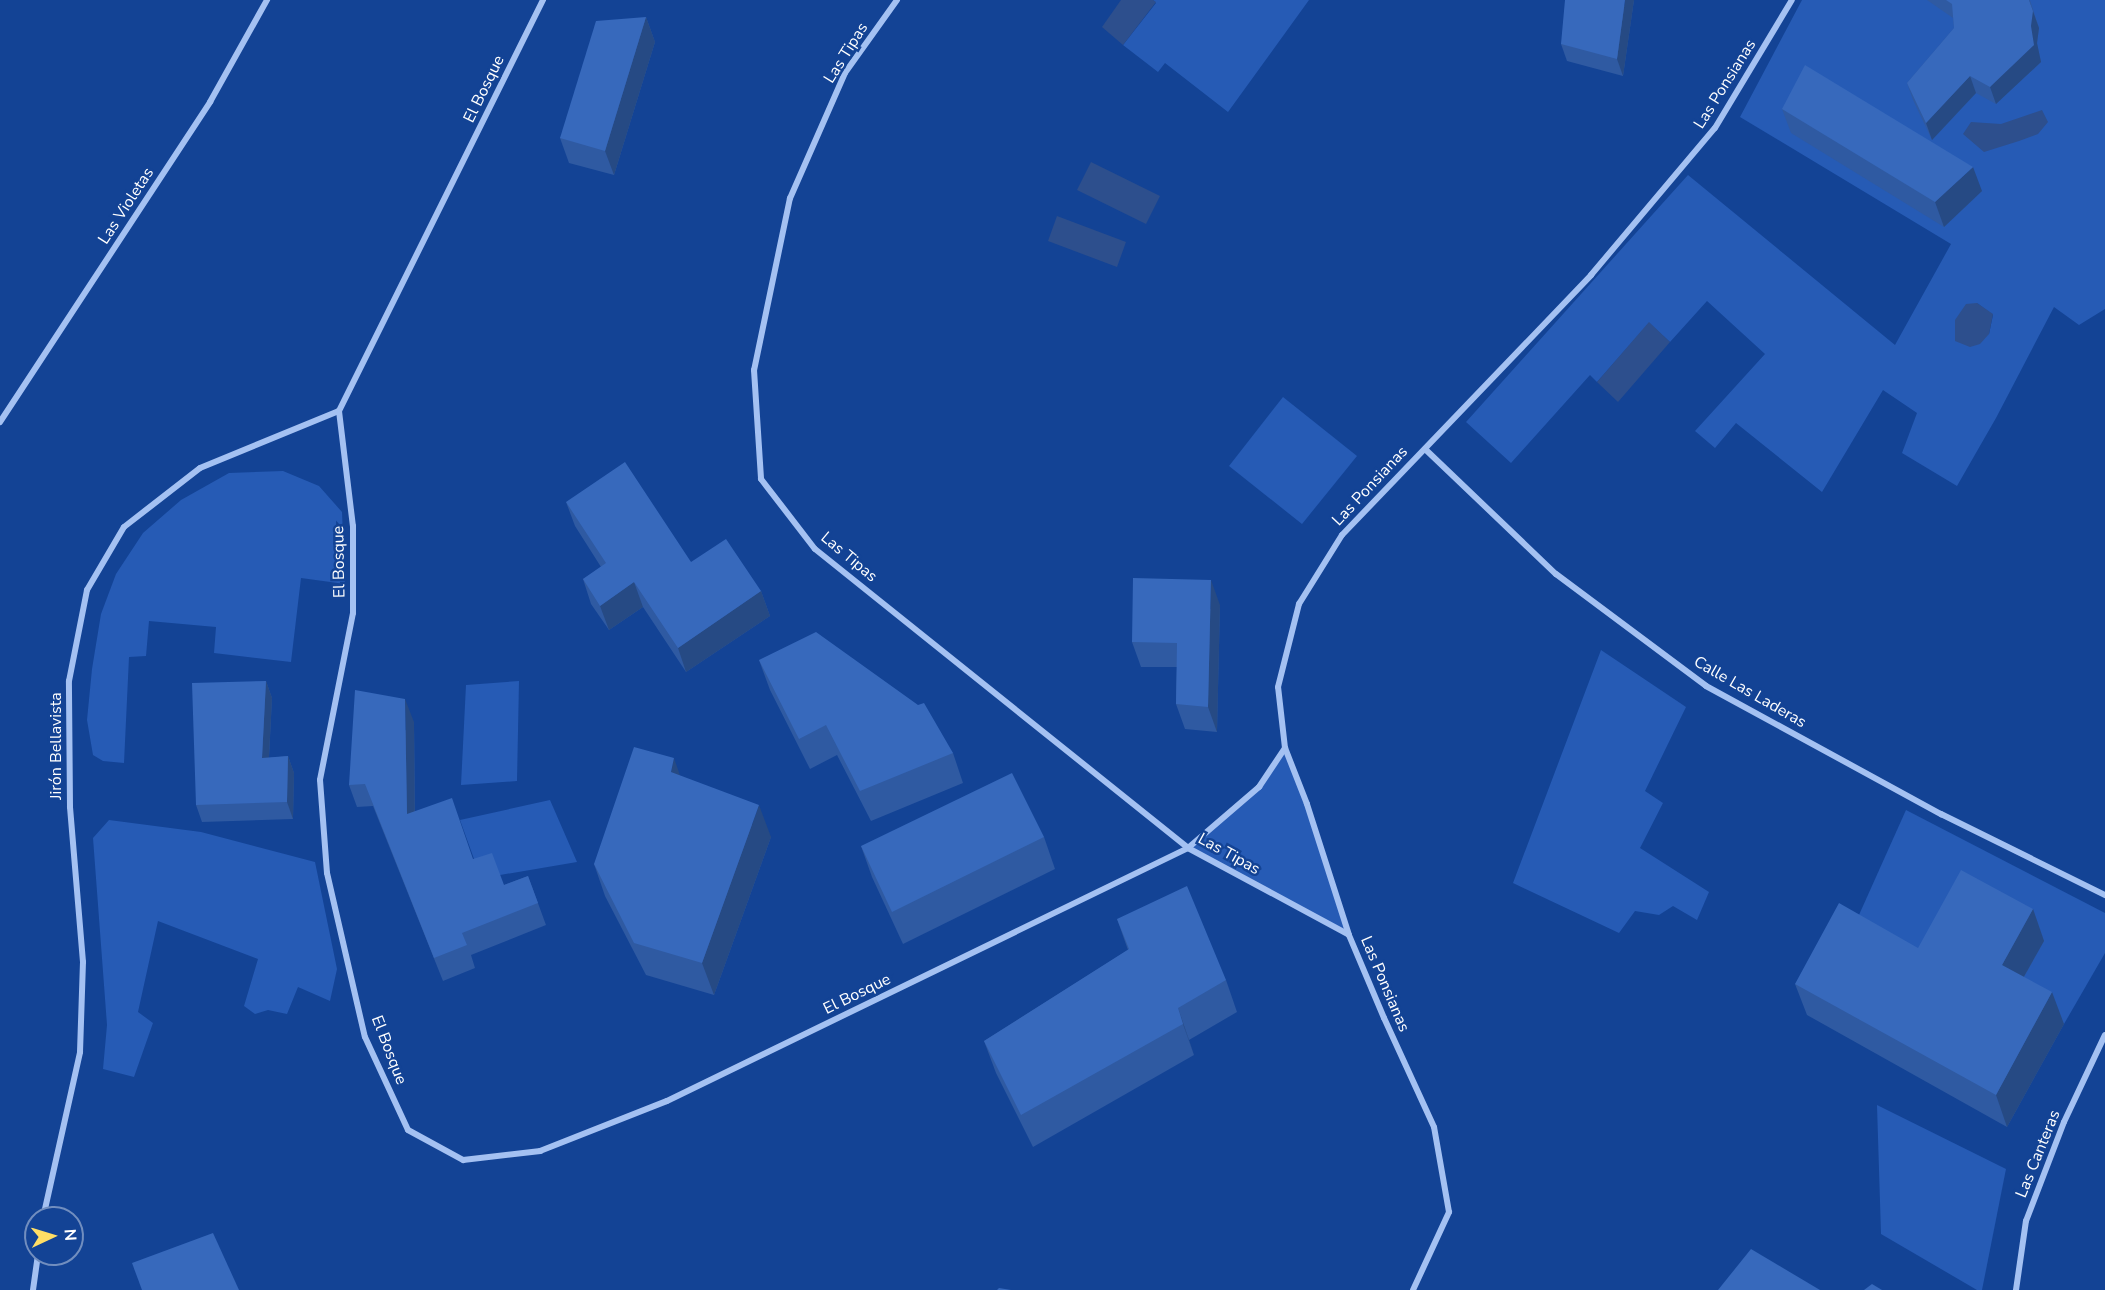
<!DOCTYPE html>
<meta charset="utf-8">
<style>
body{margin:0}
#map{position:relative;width:2105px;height:1290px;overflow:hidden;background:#134395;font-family:"Nunito Sans",sans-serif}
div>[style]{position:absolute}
.green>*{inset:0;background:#265bb5}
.water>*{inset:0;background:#2d4f8d}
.street>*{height:6px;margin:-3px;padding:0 3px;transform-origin:3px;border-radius:3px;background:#a4c1f2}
.wall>*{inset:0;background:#2f5aa2}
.shaded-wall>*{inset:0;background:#264a84}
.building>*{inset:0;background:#3769bc}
span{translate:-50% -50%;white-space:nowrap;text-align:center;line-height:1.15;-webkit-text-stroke:5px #134395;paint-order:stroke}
.street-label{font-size:16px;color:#fff}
.north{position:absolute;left:24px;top:1206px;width:60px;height:60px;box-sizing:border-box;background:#134395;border:2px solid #718ebf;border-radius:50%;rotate:86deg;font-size:16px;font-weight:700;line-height:24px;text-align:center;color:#fff}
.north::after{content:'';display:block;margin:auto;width:21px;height:27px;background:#ffde65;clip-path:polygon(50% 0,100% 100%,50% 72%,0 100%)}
</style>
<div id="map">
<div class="green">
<i style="clip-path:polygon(1153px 0,1309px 0,1228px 112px,1165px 63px,1158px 72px,1123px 45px,1156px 3px)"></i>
<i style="clip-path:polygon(evenodd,1802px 0,2105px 0,2105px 309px,2079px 325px,2054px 307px,1996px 418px,1957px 486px,1902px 453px,1917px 413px,1883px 390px,1822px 492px,1736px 423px,1715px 448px,1695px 431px,1765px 354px,1707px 301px,1670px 342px,1649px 323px,1597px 382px,1590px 375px,1511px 463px,1466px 422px,1688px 175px,1895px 345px,1951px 244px,1740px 117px,1802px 0,1977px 303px,1993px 315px,1989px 334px,1977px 303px)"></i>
<i style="clip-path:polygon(1283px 397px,1357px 456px,1302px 524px,1229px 466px)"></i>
<i style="clip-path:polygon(283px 471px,319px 486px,342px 512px,345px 584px,301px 578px,291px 662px,214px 653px,216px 627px,149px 621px,146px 656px,129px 657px,124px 763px,103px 761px,93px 755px,87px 720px,92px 669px,101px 614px,116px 574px,143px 533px,181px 500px,229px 473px)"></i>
<i style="clip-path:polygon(1601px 650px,1686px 707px,1645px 791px,1663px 803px,1640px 848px,1709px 892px,1697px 920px,1673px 906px,1659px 915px,1635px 911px,1619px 933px,1513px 883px)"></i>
<i style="clip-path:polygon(519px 681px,517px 781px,461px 785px,466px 685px)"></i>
<i style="clip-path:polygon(1285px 748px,1349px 935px,1188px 848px,1259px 787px)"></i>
<i style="clip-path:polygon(550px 800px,577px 862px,500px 875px,482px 881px,460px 820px)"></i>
<i style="clip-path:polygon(1906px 810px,2105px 913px,2105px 953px,2064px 1024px,1930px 979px,1850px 935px)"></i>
<i style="clip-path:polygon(109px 820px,201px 832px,315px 862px,337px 969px,330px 1001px,298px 987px,287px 1014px,268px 1010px,255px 1014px,244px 1006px,258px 959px,158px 921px,138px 1012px,153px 1023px,134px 1077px,103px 1069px,107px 1025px,93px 838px)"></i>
<i style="clip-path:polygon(1877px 1105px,2006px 1169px,1982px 1290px,1977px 1290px,1881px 1234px)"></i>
</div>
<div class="water">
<i style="clip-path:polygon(1121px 0,1153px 0,1156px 2px,1123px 45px,1102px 27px)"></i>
<i style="clip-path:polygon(2042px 110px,2048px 122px,2038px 134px,2019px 141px,1984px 152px,1963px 134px,1971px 122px,2001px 124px)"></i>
<i style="clip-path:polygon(1091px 162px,1160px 196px,1146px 224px,1077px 190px)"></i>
<i style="clip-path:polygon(1057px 216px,1126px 242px,1117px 267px,1048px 241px)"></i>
<i style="clip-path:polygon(1977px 303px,1993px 314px,1989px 334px,1980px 344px,1970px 347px,1955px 341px,1955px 320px,1966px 304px)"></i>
<i style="clip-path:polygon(1649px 322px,1670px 342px,1618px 402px,1597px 382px)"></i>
</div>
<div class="street">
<i style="left:543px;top:0;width:459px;rotate:116.4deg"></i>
<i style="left:339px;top:411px;width:116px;rotate:83.1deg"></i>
<i style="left:353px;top:526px;width:87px;rotate:90deg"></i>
<i style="left:353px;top:613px;width:170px;rotate:101.2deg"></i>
<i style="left:320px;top:780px;width:93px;rotate:85.7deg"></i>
<i style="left:327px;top:873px;width:168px;rotate:77deg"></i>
<i style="left:365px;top:1037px;width:102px;rotate:65.2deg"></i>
<i style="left:408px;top:1130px;width:63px;rotate:28.6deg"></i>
<i style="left:463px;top:1160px;width:78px;rotate:-6.7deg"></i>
<i style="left:540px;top:1151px;width:136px;rotate:-21.5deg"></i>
<i style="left:667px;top:1101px;width:579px;rotate:-25.9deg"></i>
<i style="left:1188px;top:848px;width:94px;rotate:-40.7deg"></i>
<i style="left:1259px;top:787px;width:47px;rotate:-56.3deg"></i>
<i style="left:897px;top:0;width:90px;rotate:125.5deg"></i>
<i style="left:845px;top:73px;width:137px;rotate:113.7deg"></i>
<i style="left:790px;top:198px;width:176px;rotate:101.8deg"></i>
<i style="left:754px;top:370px;width:109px;rotate:86.3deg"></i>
<i style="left:761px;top:479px;width:88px;rotate:52.4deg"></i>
<i style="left:815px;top:549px;width:478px;rotate:38.7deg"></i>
<i style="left:1188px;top:848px;width:182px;rotate:28.3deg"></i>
<i style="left:0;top:422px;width:383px;rotate:-56.7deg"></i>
<i style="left:210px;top:102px;width:117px;rotate:-60.8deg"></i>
<i style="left:1425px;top:449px;width:181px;rotate:43.7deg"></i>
<i style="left:1556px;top:574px;width:187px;rotate:36.7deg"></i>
<i style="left:1706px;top:686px;width:268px;rotate:28.6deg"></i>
<i style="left:1941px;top:814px;width:183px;rotate:26.3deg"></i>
<i style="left:43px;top:1218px;width:170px;rotate:-77.4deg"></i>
<i style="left:80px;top:1052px;width:90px;rotate:-88.1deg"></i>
<i style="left:83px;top:962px;width:156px;rotate:-94.8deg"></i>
<i style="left:70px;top:807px;width:126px;rotate:-90.5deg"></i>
<i style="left:69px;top:681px;width:93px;rotate:-78.8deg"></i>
<i style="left:87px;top:590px;width:73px;rotate:-59.6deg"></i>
<i style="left:124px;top:527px;width:96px;rotate:-37.8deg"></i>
<i style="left:200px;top:468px;width:150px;rotate:-22.3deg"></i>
<i style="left:33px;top:1290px;width:36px;rotate:-82deg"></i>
<i style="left:1413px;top:1290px;width:86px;rotate:-65.2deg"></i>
<i style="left:1449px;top:1212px;width:86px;rotate:-100deg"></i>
<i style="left:1434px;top:1127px;width:120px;rotate:-114.6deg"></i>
<i style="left:1384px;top:1018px;width:90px;rotate:-112.9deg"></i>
<i style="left:1349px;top:935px;width:138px;rotate:-107.8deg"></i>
<i style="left:1307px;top:804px;width:60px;rotate:-111.4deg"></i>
<i style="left:1285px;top:748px;width:61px;rotate:-96.5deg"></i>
<i style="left:1278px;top:687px;width:86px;rotate:-75.8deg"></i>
<i style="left:1299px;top:604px;width:81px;rotate:-58.1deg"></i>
<i style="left:1342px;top:535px;width:360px;rotate:-46.2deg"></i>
<i style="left:1591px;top:275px;width:192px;rotate:-49.9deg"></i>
<i style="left:1715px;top:128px;width:149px;rotate:-59deg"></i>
<i style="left:2016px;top:1290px;width:70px;rotate:-81.8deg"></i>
<i style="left:2026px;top:1221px;width:106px;rotate:-69deg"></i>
<i style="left:2064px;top:1122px;width:96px;rotate:-64.8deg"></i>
</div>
<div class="wall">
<i style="clip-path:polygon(1634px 0,1623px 76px,1567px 61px,1561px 44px)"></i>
<i style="clip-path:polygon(1927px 0,2030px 0,2039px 28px,2037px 43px,2041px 62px,1996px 104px,1976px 93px,1932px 140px,1913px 100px,1907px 83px,1954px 28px,1953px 18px)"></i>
<i style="clip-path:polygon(646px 17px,655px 42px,614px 175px,569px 163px,560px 138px)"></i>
<i style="clip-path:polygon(1782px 109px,1982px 191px,1944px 227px,1791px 133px)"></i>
<i style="clip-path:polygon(566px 502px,691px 562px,761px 591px,770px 616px,686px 672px,643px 607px,609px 630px,591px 604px,583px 579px,601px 567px,575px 526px)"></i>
<i style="clip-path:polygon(1220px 605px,1217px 732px,1185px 729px,1176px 704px,1177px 667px,1141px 667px,1132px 642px)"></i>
<i style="clip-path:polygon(759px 660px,953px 753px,963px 783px,871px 821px,837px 755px,810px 769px,770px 690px)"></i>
<i style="clip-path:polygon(266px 681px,272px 698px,269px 758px,288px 756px,294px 773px,293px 819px,202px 822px,196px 805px)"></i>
<i style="clip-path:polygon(414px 722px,415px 811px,504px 885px,528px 876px,546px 925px,471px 955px,475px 968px,443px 981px,373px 806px,357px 807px,349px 785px)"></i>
<i style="clip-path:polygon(680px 776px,771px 837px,714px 995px,646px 975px,605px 896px,594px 864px)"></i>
<i style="clip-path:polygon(1044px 837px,1055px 869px,903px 944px,872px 877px,861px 846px)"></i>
<i style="clip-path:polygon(2033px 909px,2044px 941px,2024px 977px,2064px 1024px,2007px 1127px,1807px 1015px,1795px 984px,1918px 948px)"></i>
<i style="clip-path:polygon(1117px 919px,1226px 980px,1237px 1012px,1189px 1040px,1194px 1055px,1033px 1147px,996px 1073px,984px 1041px,1128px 950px)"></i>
</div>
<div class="shaded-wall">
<i style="clip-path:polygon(1625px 0,1634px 0,1623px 76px,1617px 59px)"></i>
<i style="clip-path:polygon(2029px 0,2039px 28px,2037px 43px,2041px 62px,1996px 104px,1990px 87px,2031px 26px)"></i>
<i style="clip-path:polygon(646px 17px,655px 42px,614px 175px,605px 151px)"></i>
<i style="clip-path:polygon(1970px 76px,1976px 93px,1932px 140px,1926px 123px)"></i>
<i style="clip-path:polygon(1973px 167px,1982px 191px,1944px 227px,1935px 202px)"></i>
<i style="clip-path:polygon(1211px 580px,1220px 605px,1217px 732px,1208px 707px)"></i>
<i style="clip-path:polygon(634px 582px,643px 607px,609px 630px,600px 606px)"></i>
<i style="clip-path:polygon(761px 591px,770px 616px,686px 672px,678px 648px)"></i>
<i style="clip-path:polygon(266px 681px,272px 698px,268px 775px,262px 758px)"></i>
<i style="clip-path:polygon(405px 699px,414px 722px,415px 836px,407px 814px)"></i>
<i style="clip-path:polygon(288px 756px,294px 773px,293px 819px,287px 802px)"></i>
<i style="clip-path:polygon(674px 758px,685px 790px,671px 772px)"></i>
<i style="clip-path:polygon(759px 805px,771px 837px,714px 995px,702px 963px)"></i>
<i style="clip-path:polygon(2033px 909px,2044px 941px,2013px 996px,2002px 965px)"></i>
<i style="clip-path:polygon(2052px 992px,2064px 1024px,2007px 1127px,1996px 1095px)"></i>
<i style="clip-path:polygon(1178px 1008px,1189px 1040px,1194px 1055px,1183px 1024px)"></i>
</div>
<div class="building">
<i style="clip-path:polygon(1565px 0,1625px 0,1617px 59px,1561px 44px)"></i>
<i style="clip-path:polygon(1946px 0,2029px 0,2033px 11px,2031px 26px,2034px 45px,1990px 87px,1970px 76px,1926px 123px,1907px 83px,1954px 28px,1952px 4px)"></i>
<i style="clip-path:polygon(646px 17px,605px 151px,560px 138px,596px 21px)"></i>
<i style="clip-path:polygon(1805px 65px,1973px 167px,1935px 202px,1782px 109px)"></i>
<i style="clip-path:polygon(625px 462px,691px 562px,726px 539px,761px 591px,678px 648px,634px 582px,600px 606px,583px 579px,606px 563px,566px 502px)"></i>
<i style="clip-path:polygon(1133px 578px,1211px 580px,1208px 707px,1176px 704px,1177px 643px,1132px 642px)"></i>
<i style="clip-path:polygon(816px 632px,918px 705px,924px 703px,953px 753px,860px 791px,826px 725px,799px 739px,759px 660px)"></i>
<i style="clip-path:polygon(266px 681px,262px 758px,288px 756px,287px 802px,196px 805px,192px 683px)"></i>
<i style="clip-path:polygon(355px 690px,405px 699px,407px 814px,452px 798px,473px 859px,492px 853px,504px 885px,528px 876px,538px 903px,462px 933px,467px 945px,434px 958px,365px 784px,349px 785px)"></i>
<i style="clip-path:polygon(634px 747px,674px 758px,671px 772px,759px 805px,702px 963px,634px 943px,594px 864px)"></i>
<i style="clip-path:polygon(1012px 773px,1044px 837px,892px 912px,861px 846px)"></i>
<i style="clip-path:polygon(1961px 870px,2033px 909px,2002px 965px,2052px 992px,1996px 1095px,1795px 984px,1839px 903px,1918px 948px)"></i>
<i style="clip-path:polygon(1187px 886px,1226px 980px,1178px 1008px,1183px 1024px,1021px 1115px,984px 1041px,1129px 949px,1117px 919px)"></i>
<i style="clip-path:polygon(213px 1233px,239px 1290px,142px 1290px,132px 1263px)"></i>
<i style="clip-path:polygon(1751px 1249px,1820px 1290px,1718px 1290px)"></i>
<i style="clip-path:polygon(1872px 1284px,1882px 1290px,1864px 1290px)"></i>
<i style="clip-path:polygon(999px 1288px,1011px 1290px,997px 1290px)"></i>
</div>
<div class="street-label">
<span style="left:846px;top:53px;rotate:-58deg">Las Tipas</span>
<span style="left:1725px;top:84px;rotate:-58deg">Las Ponsianas</span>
<span style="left:484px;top:89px;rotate:-64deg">El Bosque</span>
<span style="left:126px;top:206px;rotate:-57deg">Las Violetas</span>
<span style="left:1370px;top:486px;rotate:-47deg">Las Ponsianas</span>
<span style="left:849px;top:557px;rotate:40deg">Las Tipas</span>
<span style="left:339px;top:562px;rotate:-91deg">El Bosque</span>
<span style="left:1750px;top:692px;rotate:30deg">Calle Las Laderas</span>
<span style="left:56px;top:746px;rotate:-90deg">Jirón Bellavista</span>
<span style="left:1229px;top:854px;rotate:29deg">Las Tipas</span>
<span style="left:1385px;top:984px;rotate:67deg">Las Ponsianas</span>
<span style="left:857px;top:994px;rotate:-26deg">El Bosque</span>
<span style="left:389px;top:1050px;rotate:69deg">El Bosque</span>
<span style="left:2038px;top:1154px;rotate:-68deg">Las Canteras</span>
</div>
<div class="north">N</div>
</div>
